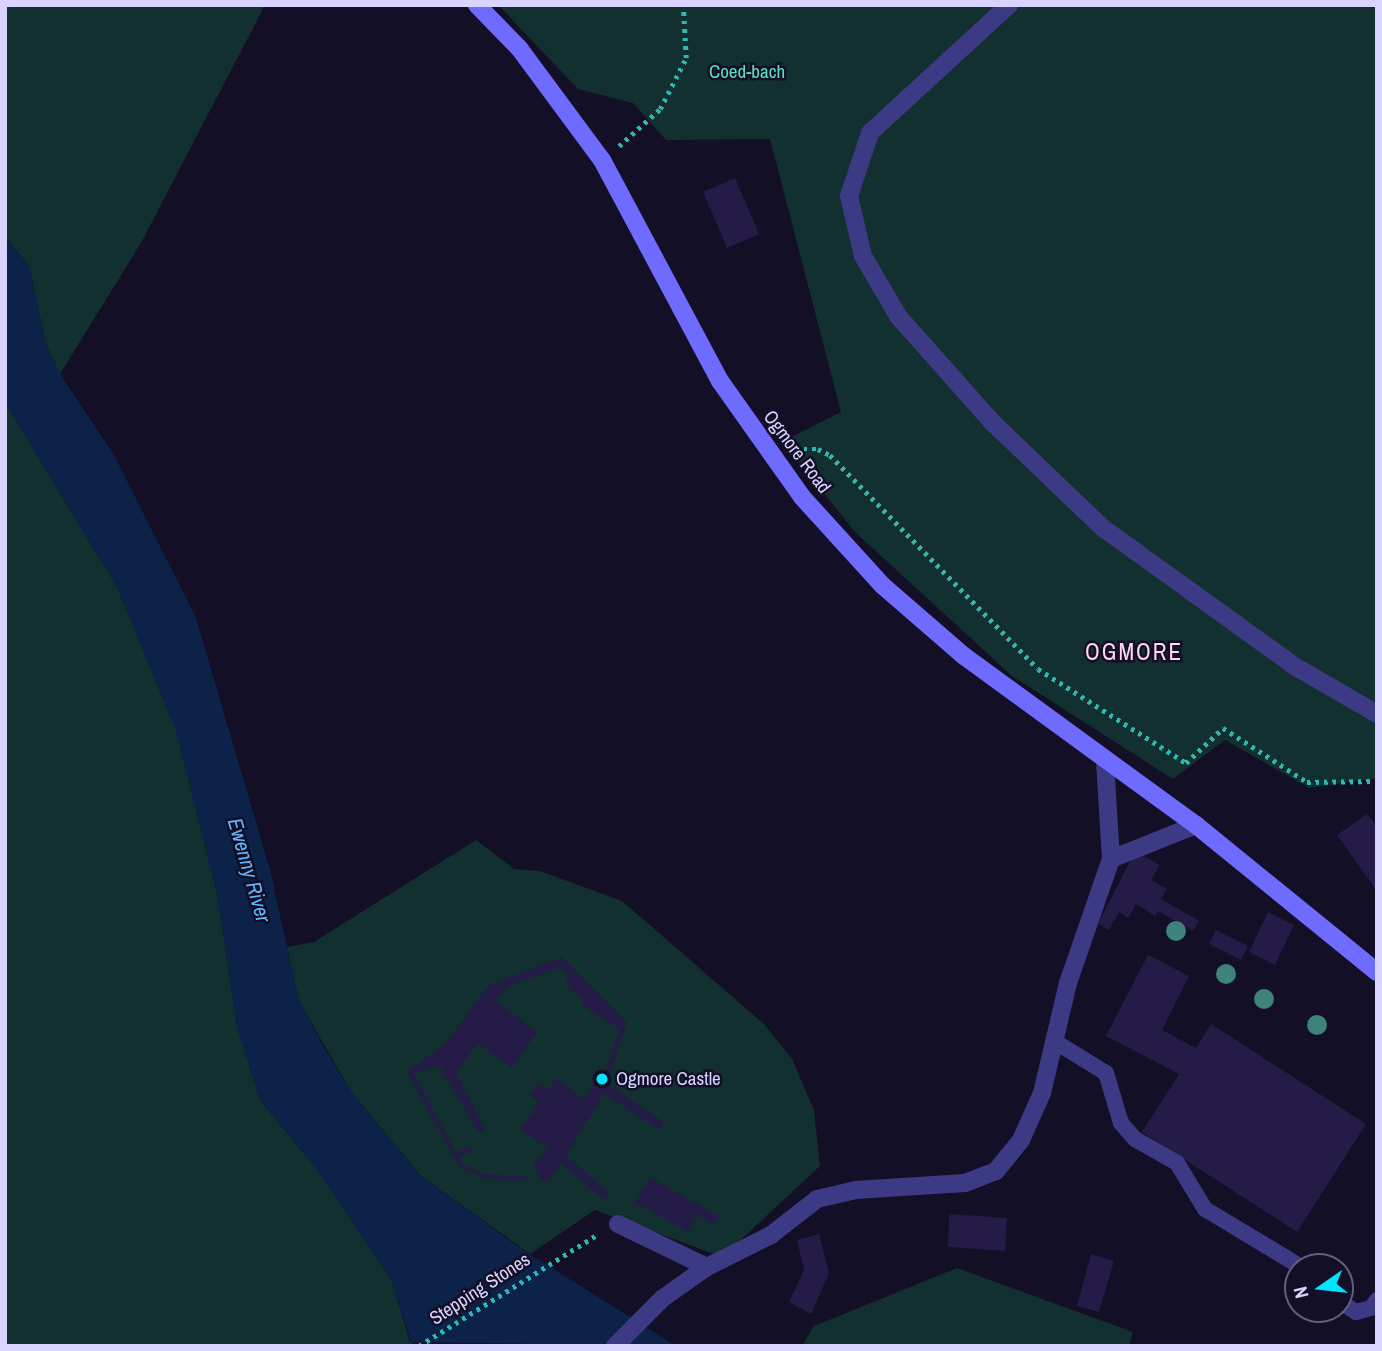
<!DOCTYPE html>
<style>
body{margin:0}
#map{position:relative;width:1382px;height:1351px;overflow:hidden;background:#130f26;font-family:"Archivo Narrow",sans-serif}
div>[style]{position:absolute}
.green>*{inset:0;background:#12302f}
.water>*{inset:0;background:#0c2248}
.building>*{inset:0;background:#241b47}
.path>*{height:4.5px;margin-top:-2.25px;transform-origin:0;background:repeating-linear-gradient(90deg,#2fb8b0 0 3.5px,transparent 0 8.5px)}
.lane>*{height:16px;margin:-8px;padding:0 8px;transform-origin:8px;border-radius:8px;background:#3d3a85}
.street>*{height:18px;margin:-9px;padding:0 9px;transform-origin:9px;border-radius:9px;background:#3d3a85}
.secondary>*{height:18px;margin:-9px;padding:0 9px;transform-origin:9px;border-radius:9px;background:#6f6bff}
.trees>*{width:20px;height:20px;margin:-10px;border-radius:50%;background:#3d827b}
.dots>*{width:19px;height:19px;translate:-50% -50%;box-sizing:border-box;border:4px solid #130f26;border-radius:50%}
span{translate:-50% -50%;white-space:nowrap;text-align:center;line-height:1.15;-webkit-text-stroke:5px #130f26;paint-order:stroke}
.park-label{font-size:19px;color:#5fe0c0}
.street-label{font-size:19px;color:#d9d4ff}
.poi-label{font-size:19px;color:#d9d4ff}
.left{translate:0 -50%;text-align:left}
.water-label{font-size:21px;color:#62b6ff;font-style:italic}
.quarter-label{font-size:23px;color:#ffd6f0;letter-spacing:2px}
.frame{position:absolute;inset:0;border:7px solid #d9d4ff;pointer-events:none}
.north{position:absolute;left:1284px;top:1253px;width:70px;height:70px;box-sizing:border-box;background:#130f26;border:2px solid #625e7d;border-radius:50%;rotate:256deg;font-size:19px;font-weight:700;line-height:28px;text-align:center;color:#d9d4ff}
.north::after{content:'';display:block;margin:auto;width:24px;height:32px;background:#00e5ff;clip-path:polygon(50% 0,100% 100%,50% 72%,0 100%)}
</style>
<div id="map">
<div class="green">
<i style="clip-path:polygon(5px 5px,265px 5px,141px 243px,60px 374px,46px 344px,29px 266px,5px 237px)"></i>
<i style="clip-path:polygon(498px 5px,1377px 5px,1377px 778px,1309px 788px,1225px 740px,1173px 779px,1012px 676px,856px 533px,782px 442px,841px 412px,770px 139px,666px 140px,633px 103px,578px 89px)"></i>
<i style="clip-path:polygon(5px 402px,117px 587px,176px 730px,217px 893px,237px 1026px,260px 1100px,316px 1168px,392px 1281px,410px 1342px,417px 1346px,5px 1346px)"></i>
<i style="clip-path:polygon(476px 840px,514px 869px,540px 871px,622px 901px,764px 1024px,792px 1059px,814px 1110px,820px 1166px,732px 1248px,714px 1254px,595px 1210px,530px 1254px,421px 1176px,351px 1092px,299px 1001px,287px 947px,314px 942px)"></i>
<i style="clip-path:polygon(957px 1268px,1133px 1332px,1129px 1346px,802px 1346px,814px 1326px)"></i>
</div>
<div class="water">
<i style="clip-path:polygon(5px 237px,29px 266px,46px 344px,60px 374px,114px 455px,196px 618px,270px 870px,299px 1001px,328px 1054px,351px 1092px,421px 1176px,520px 1248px,676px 1346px,411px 1342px,392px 1281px,316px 1168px,260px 1100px,237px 1026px,217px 893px,176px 730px,117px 587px,5px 402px)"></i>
</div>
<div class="building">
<i style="clip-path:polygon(735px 178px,759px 234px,727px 248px,703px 192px)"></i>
<i style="clip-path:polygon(1367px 814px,1377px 827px,1377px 891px,1337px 835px)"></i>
<i style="clip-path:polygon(1135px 851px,1160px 865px,1151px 880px,1167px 889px,1161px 899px,1199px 921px,1193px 931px,1158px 911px,1155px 916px,1136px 904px,1128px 918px,1119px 912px,1109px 930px,1098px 924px)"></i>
<i style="clip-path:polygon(1268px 912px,1294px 925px,1275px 965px,1249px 952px)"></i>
<i style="clip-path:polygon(1216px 930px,1248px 946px,1241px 960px,1209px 944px)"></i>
<i style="clip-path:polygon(1148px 955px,1189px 976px,1162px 1030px,1196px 1048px,1211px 1024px,1366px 1124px,1297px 1232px,1142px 1132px,1179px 1074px,1106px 1036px)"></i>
<i style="clip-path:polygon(562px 957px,627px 1022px,607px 1084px,664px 1122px,660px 1130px,604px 1094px,566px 1155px,609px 1194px,606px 1201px,561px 1163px,549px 1181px,542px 1181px,533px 1164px,549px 1149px,521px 1130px,539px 1102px,530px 1096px,538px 1083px,548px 1091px,557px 1078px,585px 1100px,599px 1071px,604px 1075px,620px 1029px,583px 1006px,579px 994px,573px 994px,565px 981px,569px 978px,562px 967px,508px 986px,496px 1002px,537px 1032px,512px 1068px,477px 1043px,456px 1073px,485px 1130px,479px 1133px,440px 1066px,414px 1073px,456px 1153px,470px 1146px,472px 1151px,459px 1158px,462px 1164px,482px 1174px,533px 1177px,516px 1181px,483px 1178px,459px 1166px,407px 1072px,444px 1045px,488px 986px)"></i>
<i style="clip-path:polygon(650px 1177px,719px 1217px,714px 1225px,697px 1215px,688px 1232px,635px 1202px)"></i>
<i style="clip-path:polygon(949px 1214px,1007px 1218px,1005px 1251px,948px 1247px)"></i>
<i style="clip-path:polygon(819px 1234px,829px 1273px,811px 1314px,789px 1302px,804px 1270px,797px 1240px)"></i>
<i style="clip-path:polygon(1091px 1254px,1114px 1261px,1099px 1312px,1077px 1306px)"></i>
</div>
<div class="path">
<i style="left:619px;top:146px;width:55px;rotate:-42.1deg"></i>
<i style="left:660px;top:109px;width:57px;rotate:-63deg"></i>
<i style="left:686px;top:58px;width:53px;rotate:-93.2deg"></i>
<i style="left:795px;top:449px;width:23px"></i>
<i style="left:818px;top:449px;width:13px;rotate:27deg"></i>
<i style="left:830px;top:455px;width:298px;rotate:45.8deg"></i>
<i style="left:1038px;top:669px;width:175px;rotate:32.4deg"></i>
<i style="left:1186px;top:763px;width:51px;rotate:-43.4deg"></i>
<i style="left:1223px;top:728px;width:100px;rotate:32.7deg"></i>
<i style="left:1307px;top:782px;width:70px;rotate:-0.8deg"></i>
<i style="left:419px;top:1346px;width:211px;rotate:-32deg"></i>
</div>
<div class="lane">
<i style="left:1054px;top:1041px;width:61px;rotate:31.6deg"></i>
<i style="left:1106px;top:1073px;width:52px;rotate:73.3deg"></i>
<i style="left:1121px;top:1123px;width:21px;rotate:49deg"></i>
<i style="left:1135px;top:1139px;width:48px;rotate:29.7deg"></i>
<i style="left:1177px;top:1163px;width:54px;rotate:58.7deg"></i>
<i style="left:1205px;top:1209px;width:112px;rotate:31.1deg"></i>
<i style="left:1340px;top:1302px;width:19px;rotate:32deg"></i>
<i style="left:1356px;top:1312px;width:16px;rotate:-15deg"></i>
<i style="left:1371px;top:1308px;width:10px;rotate:-53deg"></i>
</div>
<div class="street">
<i style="left:1009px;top:5px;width:189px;rotate:137.4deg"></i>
<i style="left:870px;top:133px;width:66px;rotate:108.4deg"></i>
<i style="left:849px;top:196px;width:62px;rotate:76.9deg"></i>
<i style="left:863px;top:256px;width:69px;rotate:59.7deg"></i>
<i style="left:898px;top:316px;width:143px;rotate:48.4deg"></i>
<i style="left:993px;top:423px;width:152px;rotate:43.7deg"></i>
<i style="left:1103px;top:528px;width:238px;rotate:35.8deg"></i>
<i style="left:1296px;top:667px;width:94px;rotate:30.1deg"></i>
<i style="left:1105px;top:761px;width:98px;rotate:86.5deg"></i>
<i style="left:618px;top:1224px;width:99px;rotate:25.8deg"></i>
<i style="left:707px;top:1267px;width:72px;rotate:-26.6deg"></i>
<i style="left:771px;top:1235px;width:58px;rotate:-38deg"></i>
<i style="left:817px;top:1199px;width:39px;rotate:-13deg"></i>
<i style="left:855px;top:1190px;width:110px;rotate:-3.6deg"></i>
<i style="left:965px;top:1183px;width:33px;rotate:-21deg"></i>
<i style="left:996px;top:1171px;width:40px;rotate:-51deg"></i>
<i style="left:1021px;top:1140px;width:51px;rotate:-65.9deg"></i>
<i style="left:1042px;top:1093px;width:113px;rotate:-76.7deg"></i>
<i style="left:1068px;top:983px;width:131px;rotate:-70.9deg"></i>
<i style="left:1111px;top:859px;width:92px;rotate:-21.8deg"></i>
<i style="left:615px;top:1346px;width:68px;rotate:-45deg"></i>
<i style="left:663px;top:1298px;width:54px;rotate:-35.2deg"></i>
</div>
<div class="secondary">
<i style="left:477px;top:5px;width:60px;rotate:45.7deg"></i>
<i style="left:519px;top:48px;width:139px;rotate:53.5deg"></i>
<i style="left:602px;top:160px;width:251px;rotate:61.9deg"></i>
<i style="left:720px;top:381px;width:142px;rotate:54.7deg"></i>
<i style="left:802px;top:497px;width:119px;rotate:47.7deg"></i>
<i style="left:882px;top:585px;width:108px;rotate:40.9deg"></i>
<i style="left:964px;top:656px;width:287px;rotate:36.1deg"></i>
<i style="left:1196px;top:825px;width:233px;rotate:39.1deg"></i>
</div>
<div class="trees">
<i style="left:1176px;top:931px"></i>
<i style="left:1226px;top:974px"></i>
<i style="left:1264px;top:999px"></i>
<i style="left:1317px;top:1025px"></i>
</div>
<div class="dots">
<i style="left:602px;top:1079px;background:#00e5ff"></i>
</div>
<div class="park-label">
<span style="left:747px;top:72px">Coed-bach</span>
</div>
<div class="street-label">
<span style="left:797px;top:452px;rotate:53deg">Ogmore Road</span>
<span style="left:480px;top:1289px;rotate:-33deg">Stepping Stones</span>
</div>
<div class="poi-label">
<span class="left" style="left:616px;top:1079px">Ogmore Castle</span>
</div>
<div class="water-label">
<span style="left:249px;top:870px;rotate:74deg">Ewenny River</span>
</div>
<div class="quarter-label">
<span style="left:1134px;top:652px">OGMORE</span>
</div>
<div class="frame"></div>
<div class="north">N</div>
</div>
